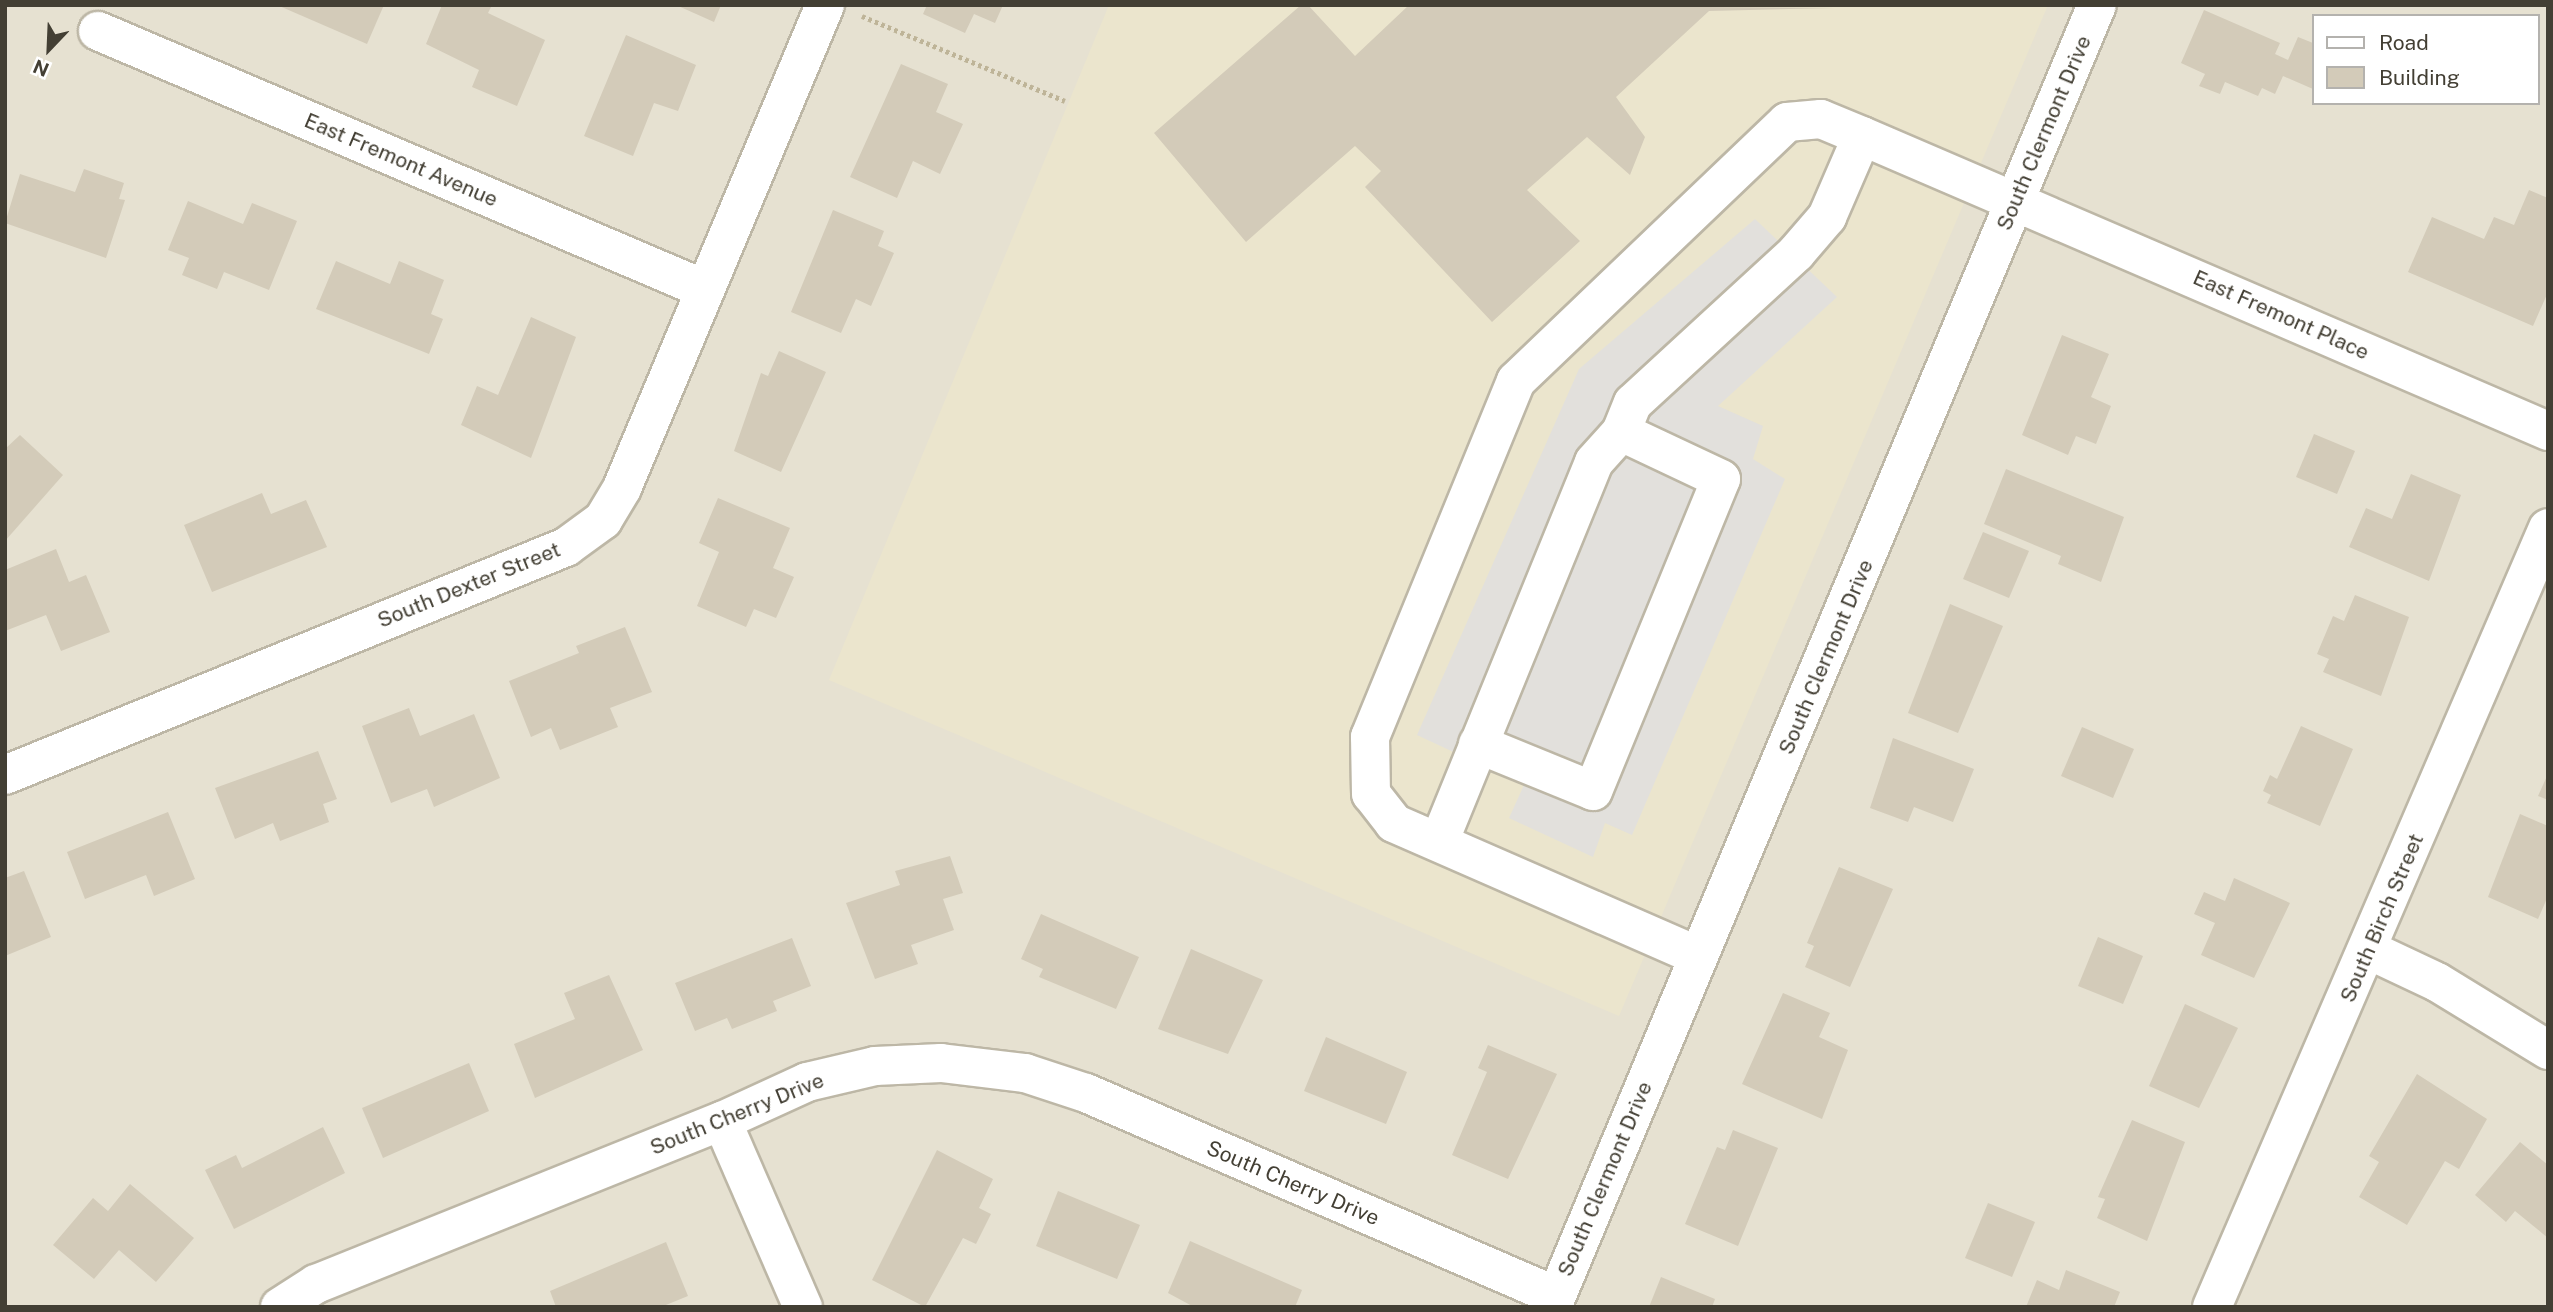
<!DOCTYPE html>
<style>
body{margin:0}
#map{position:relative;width:2553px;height:1312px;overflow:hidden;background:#f2efe3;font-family:"Public Sans",sans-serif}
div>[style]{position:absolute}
.residential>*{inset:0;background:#e6e1d1}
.education>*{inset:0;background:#ebe5cd}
.parking>*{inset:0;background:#e2e0dc}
.building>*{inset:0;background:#d3cbb9}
.path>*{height:4.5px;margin-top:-2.25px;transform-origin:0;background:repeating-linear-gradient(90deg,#beb498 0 3.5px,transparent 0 7px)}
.roads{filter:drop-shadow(2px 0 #bdb7a6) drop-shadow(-2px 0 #bdb7a6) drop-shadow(0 2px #bdb7a6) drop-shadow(0 -2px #bdb7a6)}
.minor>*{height:38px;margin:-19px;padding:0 19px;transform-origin:19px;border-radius:19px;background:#fff}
span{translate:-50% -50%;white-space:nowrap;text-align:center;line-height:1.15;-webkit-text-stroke:7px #fff;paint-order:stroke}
.street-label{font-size:21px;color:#433f34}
.frame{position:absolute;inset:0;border:7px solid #433f34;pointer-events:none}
.legend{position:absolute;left:2312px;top:14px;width:228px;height:91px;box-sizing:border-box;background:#fff;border:2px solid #b4b2ae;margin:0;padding:9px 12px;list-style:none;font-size:21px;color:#433f34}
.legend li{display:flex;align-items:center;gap:14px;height:35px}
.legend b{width:35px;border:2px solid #b4b2ae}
.north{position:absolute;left:14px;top:14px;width:70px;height:70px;-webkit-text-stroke:5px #fff;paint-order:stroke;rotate:203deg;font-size:19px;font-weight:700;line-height:28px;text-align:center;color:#433f34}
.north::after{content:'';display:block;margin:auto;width:24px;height:32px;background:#433f34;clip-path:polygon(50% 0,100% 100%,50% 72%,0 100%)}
</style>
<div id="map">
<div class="residential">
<i style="clip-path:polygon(evenodd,5px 5px,2548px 5px,2548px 1307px,5px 1307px,5px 5px,2313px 16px,2537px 16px,2537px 103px,2313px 103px,2313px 16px)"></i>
</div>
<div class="education">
<i style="clip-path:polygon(1109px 5px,2048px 5px,1619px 1016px,829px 680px)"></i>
</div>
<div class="parking">
<i style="clip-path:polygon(1755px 219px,1837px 297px,1718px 406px,1763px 426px,1753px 459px,1785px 479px,1632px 835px,1605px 823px,1593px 857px,1509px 818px,1524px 785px,1417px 735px,1579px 369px)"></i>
</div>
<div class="building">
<i style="clip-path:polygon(277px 5px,384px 5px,367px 44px)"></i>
<i style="clip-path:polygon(442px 5px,492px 5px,488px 13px,545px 40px,517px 106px,472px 87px,479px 70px,426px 44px)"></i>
<i style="clip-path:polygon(676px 5px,721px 5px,714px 22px)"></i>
<i style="clip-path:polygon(927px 5px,1003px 5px,995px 23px,974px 14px,965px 33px,923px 14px)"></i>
<i style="clip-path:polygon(1301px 5px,1308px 5px,1355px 56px,1409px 5px,1835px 8px,1709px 11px,1616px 97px,1645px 137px,1630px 175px,1587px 137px,1527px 190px,1580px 241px,1492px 322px,1365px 187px,1381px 171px,1355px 146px,1246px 242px,1154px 133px)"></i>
<i style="clip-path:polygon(2204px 10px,2280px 43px,2275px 54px,2288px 60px,2298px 37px,2313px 43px,2313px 89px,2283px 76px,2275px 94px,2262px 88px,2258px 96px,2225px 82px,2220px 94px,2199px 86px,2205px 74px,2181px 63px)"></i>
<i style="clip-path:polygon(626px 35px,696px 65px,678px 111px,654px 103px,633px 156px,584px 136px)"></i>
<i style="clip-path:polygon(901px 64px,948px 84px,936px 112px,963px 124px,940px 174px,913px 161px,897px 198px,850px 177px)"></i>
<i style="clip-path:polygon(84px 169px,124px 183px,119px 199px,125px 200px,106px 258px,5px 223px,20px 174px,75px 192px)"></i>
<i style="clip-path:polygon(2529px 190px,2548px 198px,2548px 292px,2533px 326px,2408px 272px,2432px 217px,2484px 239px,2494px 217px,2514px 225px)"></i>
<i style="clip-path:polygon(188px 201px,243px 224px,252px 203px,297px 221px,269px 290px,224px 272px,217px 289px,182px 275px,189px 258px,168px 250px)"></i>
<i style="clip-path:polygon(833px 210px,884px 231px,878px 246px,894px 253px,871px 306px,856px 299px,841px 333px,791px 312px)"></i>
<i style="clip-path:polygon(336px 261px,390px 284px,399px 261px,444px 280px,431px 314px,443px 319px,429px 354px,316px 309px)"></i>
<i style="clip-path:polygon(531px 317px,576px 337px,531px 458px,461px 425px,477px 386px,498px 395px)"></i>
<i style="clip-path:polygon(2062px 335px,2109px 354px,2091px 397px,2111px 406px,2096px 444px,2076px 436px,2068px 455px,2022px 435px)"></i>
<i style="clip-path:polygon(779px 351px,826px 372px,781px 472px,734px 451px,761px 373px,768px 376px)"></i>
<i style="clip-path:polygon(2314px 434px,2355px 451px,2337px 494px,2296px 477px)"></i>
<i style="clip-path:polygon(20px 435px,63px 475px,5px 541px,5px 449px)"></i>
<i style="clip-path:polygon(2006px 469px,2124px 517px,2101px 582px,2058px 564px,2061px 556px,1984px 524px)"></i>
<i style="clip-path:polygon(2411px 474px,2461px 495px,2429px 581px,2349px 547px,2366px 508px,2392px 519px)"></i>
<i style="clip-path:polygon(262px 493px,271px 514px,306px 500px,327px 547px,212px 592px,184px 525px)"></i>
<i style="clip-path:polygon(718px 498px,790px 528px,773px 568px,794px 577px,776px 618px,754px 609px,746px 627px,697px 606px,719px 552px,699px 543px)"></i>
<i style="clip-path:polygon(1983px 532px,2029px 551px,2009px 598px,1963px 579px)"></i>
<i style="clip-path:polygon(56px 549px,69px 582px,86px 575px,110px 632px,61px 651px,46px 615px,5px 631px,5px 570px)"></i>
<i style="clip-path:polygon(2355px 595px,2409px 617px,2381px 696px,2323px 672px,2329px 659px,2317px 654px,2333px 616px,2344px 621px)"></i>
<i style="clip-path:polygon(1950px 604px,2003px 626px,1958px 733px,1908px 713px)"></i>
<i style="clip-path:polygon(625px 627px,652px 692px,610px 708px,618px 727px,560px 750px,551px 728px,531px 737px,509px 681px,579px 653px,576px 646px)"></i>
<i style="clip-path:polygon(409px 708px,420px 736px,474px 714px,500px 778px,434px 807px,427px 789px,391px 803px,362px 726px)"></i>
<i style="clip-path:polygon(2301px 726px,2353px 749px,2320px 826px,2267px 803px,2271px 795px,2263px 791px,2270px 775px,2277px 779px)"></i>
<i style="clip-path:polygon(2082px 727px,2134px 749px,2113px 798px,2061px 776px)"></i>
<i style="clip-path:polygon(1893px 738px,1974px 769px,1953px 822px,1914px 807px,1908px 822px,1870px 808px)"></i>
<i style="clip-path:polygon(318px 751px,337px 799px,323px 804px,329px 822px,280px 841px,273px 823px,235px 839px,215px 788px)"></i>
<i style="clip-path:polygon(2548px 774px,2548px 800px,2538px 796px)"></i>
<i style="clip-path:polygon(168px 812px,195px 879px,154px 896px,146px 875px,85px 899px,67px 852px)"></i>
<i style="clip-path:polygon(2520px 814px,2548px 826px,2548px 896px,2538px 919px,2488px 897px)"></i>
<i style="clip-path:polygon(950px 856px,963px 893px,943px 899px,954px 930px,911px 945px,918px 964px,875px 979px,846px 903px,900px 885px,895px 871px)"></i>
<i style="clip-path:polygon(1839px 867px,1893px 889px,1850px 987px,1805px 967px,1814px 946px,1807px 943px)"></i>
<i style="clip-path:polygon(24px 871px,51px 937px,5px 956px,5px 878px)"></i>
<i style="clip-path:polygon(2234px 878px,2290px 903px,2254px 978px,2201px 955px,2215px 923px,2194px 914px,2204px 892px,2225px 901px)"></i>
<i style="clip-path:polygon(1041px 914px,1139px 957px,1116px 1009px,1039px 977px,1043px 969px,1021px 959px)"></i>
<i style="clip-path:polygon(2098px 937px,2143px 956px,2123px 1004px,2078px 986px)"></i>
<i style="clip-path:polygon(792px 938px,811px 986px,773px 1001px,777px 1011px,732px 1029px,727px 1018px,695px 1031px,675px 983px)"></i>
<i style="clip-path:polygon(1191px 949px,1263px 980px,1228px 1054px,1158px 1029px)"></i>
<i style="clip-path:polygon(609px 975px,643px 1050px,535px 1098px,514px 1044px,575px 1019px,564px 993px)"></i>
<i style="clip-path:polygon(1783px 993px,1830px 1013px,1819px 1037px,1848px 1050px,1822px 1119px,1742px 1084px)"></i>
<i style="clip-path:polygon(2185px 1004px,2238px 1028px,2199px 1108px,2149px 1086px)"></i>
<i style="clip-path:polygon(1326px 1037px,1407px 1072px,1386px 1124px,1304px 1091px)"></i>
<i style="clip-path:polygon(1488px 1045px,1557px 1074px,1508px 1179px,1452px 1155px,1487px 1072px,1478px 1068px)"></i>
<i style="clip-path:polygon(469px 1063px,489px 1111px,383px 1158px,362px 1108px)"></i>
<i style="clip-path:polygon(2417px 1074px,2487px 1119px,2459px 1169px,2445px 1161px,2407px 1225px,2359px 1197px,2379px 1162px,2369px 1156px)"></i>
<i style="clip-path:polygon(2132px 1120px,2185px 1142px,2147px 1241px,2097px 1218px,2105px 1199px,2098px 1197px)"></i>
<i style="clip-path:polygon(323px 1127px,345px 1173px,234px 1229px,205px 1170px,236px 1155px,242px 1168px)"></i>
<i style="clip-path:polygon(1733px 1130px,1778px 1148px,1738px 1246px,1685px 1224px,1717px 1147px,1725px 1150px)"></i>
<i style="clip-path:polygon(2520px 1142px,2548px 1165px,2548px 1238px,2515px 1211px,2506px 1222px,2475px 1195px)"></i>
<i style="clip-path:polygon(937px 1150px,993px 1179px,979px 1208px,991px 1214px,976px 1244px,963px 1238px,925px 1307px,872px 1280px)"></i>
<i style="clip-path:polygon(130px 1184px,194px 1238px,156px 1282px,119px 1250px,94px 1279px,53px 1245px,93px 1198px,108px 1211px)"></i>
<i style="clip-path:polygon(1058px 1191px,1140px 1225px,1117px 1279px,1036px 1246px)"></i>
<i style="clip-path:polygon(1988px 1203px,2035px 1222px,2012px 1277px,1965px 1258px)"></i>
<i style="clip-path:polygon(1190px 1241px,1302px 1290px,1295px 1307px,1194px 1307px,1168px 1293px)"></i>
<i style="clip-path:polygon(666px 1242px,688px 1296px,661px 1307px,556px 1307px,550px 1291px)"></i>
<i style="clip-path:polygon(2066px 1270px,2120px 1292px,2114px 1307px,2026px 1307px,2037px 1280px,2059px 1290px)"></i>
<i style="clip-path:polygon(1661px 1277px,1715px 1299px,1712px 1307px,1649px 1307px)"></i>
</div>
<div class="path">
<i style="left:862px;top:16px;width:220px;rotate:22.7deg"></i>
</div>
<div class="roads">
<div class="minor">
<i style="left:98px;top:31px;width:659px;rotate:23.06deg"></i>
<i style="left:1478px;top:744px;width:124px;rotate:22.2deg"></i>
<i style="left:1593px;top:791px;width:337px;rotate:-67.7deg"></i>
<i style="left:1721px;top:479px;width:110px;rotate:-154.8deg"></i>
<i style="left:5px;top:775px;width:606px;rotate:-22.12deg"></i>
<i style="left:566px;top:547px;width:46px;rotate:-36.1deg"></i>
<i style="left:603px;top:520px;width:37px;rotate:-59deg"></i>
<i style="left:622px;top:488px;width:524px;rotate:-67.2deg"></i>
<i style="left:1439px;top:842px;width:410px;rotate:-67.8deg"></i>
<i style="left:1594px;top:462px;width:40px;rotate:-48deg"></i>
<i style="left:1621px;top:432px;width:31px;rotate:-68deg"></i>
<i style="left:1633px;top:403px;width:222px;rotate:-42.6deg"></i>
<i style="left:1796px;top:253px;width:48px;rotate:-49.3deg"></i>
<i style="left:1827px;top:217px;width:88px;rotate:-66.6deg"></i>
<i style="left:1862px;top:136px;width:747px;rotate:23.27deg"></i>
<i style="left:2369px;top:950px;width:75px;rotate:25.2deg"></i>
<i style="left:2437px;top:982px;width:130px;rotate:31.5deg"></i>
<i style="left:1698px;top:956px;width:332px;rotate:-156.4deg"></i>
<i style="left:1394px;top:823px;width:37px;rotate:-128deg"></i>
<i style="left:1371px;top:794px;width:57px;rotate:-91deg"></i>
<i style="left:1370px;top:737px;width:385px;rotate:-67.7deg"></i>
<i style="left:1516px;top:381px;width:375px;rotate:-43.7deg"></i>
<i style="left:1787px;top:122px;width:34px;rotate:-5deg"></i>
<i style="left:1821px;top:119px;width:44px;rotate:22.5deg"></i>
<i style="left:722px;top:1121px;width:203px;rotate:66.5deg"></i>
<i style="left:280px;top:1307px;width:43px;rotate:-32.6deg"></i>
<i style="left:316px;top:1284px;width:437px;rotate:-21.9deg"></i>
<i style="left:722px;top:1121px;width:94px;rotate:-24.6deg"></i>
<i style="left:807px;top:1082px;width:70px;rotate:-13.2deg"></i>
<i style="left:875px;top:1066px;width:66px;rotate:-2.6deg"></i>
<i style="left:941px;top:1063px;width:85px;rotate:6.8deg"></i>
<i style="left:1025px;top:1073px;width:64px;rotate:18.2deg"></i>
<i style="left:1086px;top:1093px;width:512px;rotate:23.36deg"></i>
<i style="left:1552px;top:1307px;width:1411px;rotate:-67.29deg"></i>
<i style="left:2212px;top:1307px;width:848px;rotate:-66.67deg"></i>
</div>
</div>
<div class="street-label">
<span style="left:2044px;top:133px;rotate:-67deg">South Clermont Drive</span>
<span style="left:401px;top:160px;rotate:23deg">East Fremont Avenue</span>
<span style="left:2281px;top:315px;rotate:24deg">East Fremont Place</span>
<span style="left:469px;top:585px;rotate:-22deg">South Dexter Street</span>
<span style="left:1826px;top:657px;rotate:-67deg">South Clermont Drive</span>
<span style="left:2382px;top:918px;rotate:-67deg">South Birch Street</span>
<span style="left:737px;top:1114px;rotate:-22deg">South Cherry Drive</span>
<span style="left:1605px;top:1179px;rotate:-67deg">South Clermont Drive</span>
<span style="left:1293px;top:1183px;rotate:23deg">South Cherry Drive</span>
</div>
<div class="frame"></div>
<ul class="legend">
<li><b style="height:9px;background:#fff"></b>Road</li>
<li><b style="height:19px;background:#d3cbb9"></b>Building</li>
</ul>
<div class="north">N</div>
</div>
